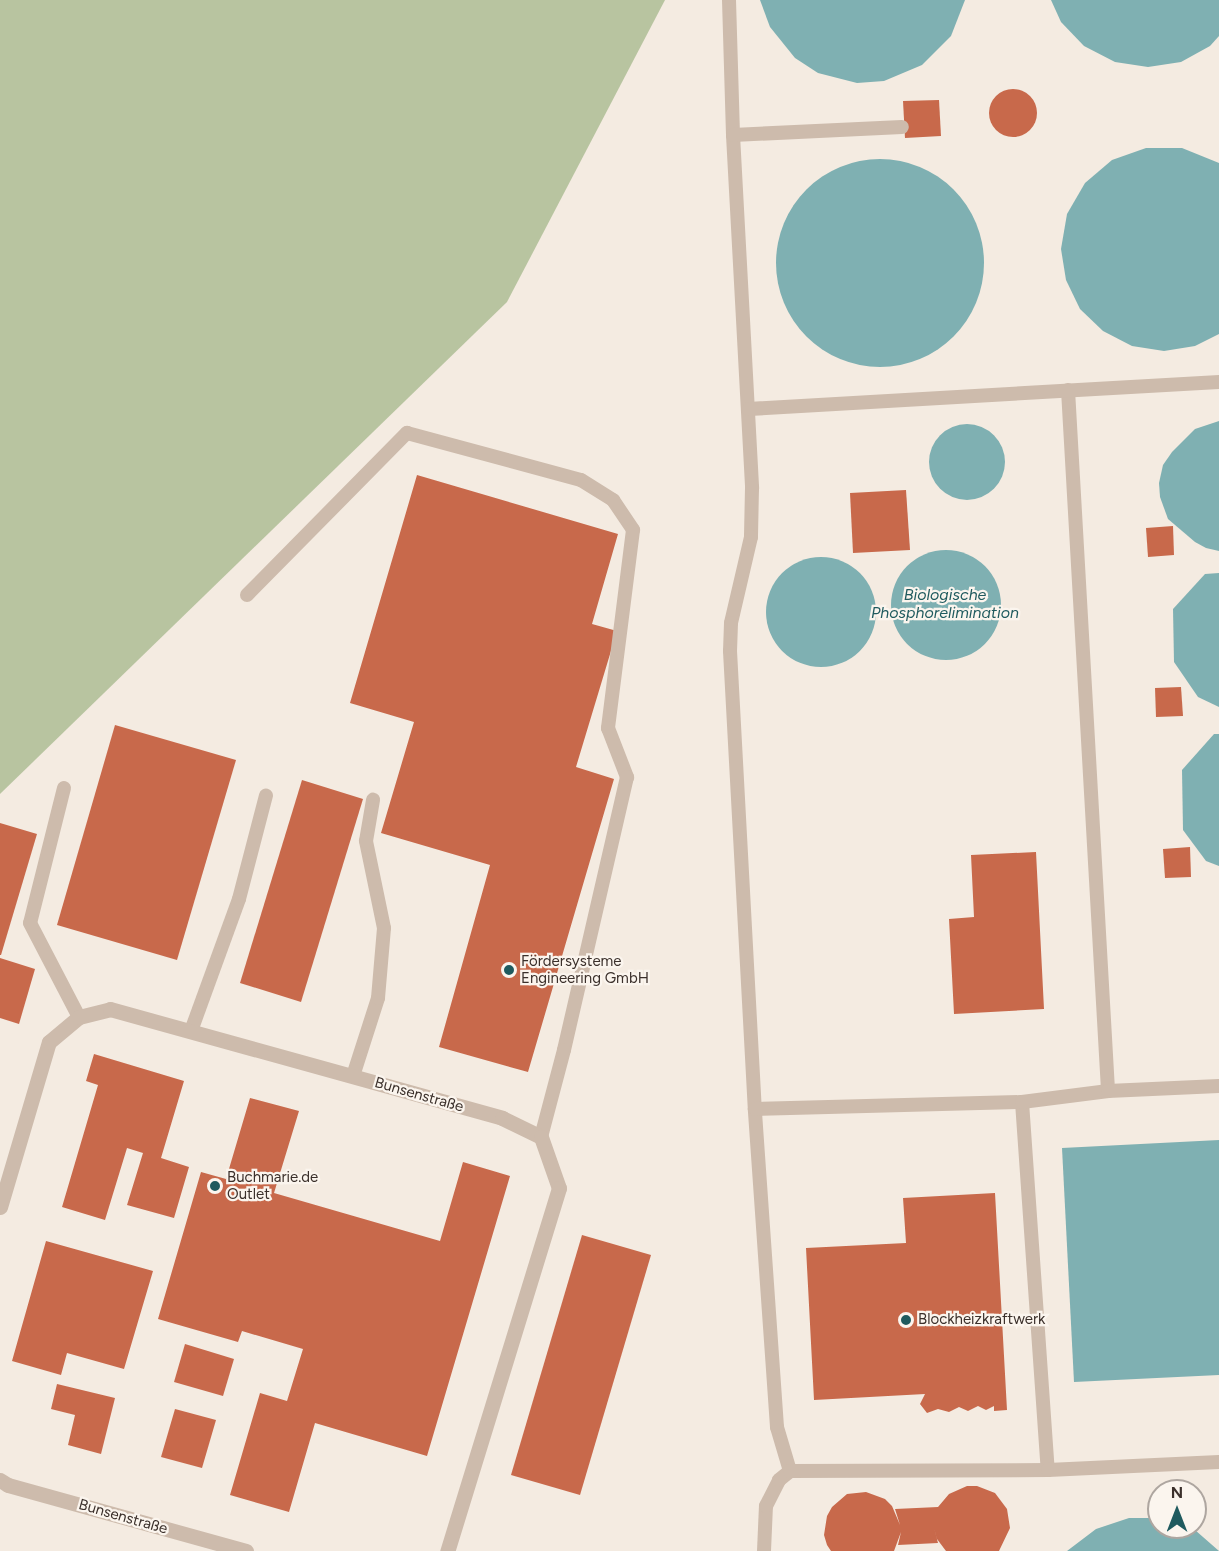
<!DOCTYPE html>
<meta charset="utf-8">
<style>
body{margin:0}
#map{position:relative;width:1219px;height:1551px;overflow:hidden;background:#f4ebe1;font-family:Figtree,sans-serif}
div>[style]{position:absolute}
.green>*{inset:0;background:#b8c4a0}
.water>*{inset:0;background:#7fb0b2}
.round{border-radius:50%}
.building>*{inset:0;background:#c8694b}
.lane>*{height:14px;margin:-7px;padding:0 7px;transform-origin:7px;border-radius:7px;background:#cdbbac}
.street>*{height:15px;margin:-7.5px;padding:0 7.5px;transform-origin:7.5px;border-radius:7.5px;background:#cdbbac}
.dots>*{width:16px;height:16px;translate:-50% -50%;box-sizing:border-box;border:3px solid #fbf5ee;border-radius:50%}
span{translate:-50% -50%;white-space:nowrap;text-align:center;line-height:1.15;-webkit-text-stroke:4.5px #fbf5ee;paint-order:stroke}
.poi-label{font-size:15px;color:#3b302b}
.left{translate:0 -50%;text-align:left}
.street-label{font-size:15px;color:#3b302b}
.water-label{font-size:16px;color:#1f5a5e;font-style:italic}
.north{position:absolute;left:1147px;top:1479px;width:60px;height:60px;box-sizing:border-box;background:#fbf5ee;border:2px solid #aea6a0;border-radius:50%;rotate:0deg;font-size:16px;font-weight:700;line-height:24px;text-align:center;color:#3b302b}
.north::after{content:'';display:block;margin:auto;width:21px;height:27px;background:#1f5a5e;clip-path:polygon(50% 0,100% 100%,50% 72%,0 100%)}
</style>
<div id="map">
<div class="green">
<i style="clip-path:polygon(0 0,665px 0,507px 302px,0 794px)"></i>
</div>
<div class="water">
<i style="clip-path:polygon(760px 0,965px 0,951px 36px,922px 65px,884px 81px,857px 83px,818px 73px,795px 58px,770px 27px)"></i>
<i style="clip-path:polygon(1051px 0,1219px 0,1219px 36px,1210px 46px,1181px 62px,1148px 67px,1115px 62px,1084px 46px,1061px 22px)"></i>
<i style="clip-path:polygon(1146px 148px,1182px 148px,1219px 163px,1219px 334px,1195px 346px,1164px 351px,1132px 346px,1103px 331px,1080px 309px,1066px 280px,1061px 249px,1067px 214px,1085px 183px,1112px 160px)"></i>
<i class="round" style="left:776px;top:159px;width:208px;height:208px"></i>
<i style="clip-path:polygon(1219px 421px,1219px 551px,1206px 548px,1195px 542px,1168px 519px,1160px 497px,1159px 483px,1163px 465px,1172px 452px,1195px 429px)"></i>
<i class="round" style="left:929px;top:424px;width:76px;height:76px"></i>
<i class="round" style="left:891px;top:550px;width:110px;height:110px"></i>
<i class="round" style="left:766px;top:557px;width:110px;height:110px"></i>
<i style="clip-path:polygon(1219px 573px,1219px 707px,1198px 697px,1174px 662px,1173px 609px,1205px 574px)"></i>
<i style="clip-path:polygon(1214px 734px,1219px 734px,1219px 866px,1206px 861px,1183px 830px,1182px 770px)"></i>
<i style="clip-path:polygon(1219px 1140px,1219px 1375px,1074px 1382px,1062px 1148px)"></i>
<i style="clip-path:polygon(1129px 1518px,1159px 1518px,1159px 1527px,1186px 1527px,1195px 1530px,1219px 1551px,1067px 1551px,1096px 1529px)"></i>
</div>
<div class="building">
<i class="round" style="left:989px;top:89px;width:48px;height:48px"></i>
<i style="clip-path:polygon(939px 100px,941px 136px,905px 138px,903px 101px)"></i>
<i style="clip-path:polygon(417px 475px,618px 534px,592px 624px,617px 631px,576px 767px,614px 779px,528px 1072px,439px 1047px,490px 865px,381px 833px,414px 722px,350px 703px)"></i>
<i style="clip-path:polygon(906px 490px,910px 550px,853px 553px,850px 493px)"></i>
<i style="clip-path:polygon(1173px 526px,1174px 555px,1148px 557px,1146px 528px)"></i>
<i style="clip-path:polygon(1181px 687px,1183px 716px,1156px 717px,1155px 688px)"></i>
<i style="clip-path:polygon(115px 725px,236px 760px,177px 960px,57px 925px)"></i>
<i style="clip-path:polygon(302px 780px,363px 799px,301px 1002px,240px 983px)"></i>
<i style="clip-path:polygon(0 823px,37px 834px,1px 955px,0 955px)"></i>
<i style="clip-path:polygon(1190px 847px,1191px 877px,1165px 878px,1163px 849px)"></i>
<i style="clip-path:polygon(1036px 852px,1044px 1009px,954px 1014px,949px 919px,974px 917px,971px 855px)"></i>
<i style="clip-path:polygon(0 958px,35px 969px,19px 1024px,0 1018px)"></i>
<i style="clip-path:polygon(94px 1054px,184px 1081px,161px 1158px,189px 1167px,174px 1218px,127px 1205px,143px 1153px,127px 1148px,105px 1220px,62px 1207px,98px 1085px,86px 1081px)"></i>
<i style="clip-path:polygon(250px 1098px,299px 1111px,274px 1193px,440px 1241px,463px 1162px,510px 1176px,427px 1456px,315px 1423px,289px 1512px,230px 1495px,260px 1393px,287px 1401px,303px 1349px,242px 1331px,238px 1342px,158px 1319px,201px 1172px,226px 1179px)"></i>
<i style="clip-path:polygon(995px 1193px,1007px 1410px,994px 1411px,994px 1406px,986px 1410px,978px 1406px,968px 1411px,959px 1407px,949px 1412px,938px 1409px,927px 1413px,920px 1404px,925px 1394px,814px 1400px,806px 1248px,906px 1243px,903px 1198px)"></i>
<i style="clip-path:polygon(582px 1235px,651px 1255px,580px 1495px,511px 1475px)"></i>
<i style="clip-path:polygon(46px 1241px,153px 1271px,124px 1369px,67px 1353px,61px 1375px,12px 1361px)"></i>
<i style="clip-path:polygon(185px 1344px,234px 1359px,223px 1396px,174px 1382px)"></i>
<i style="clip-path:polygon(57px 1384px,115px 1398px,101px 1454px,68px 1445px,75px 1415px,51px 1409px)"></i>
<i style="clip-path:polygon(175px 1409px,216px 1420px,202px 1468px,161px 1457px)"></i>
<i style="clip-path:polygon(967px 1486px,977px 1486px,995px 1493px,1007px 1509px,1010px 1528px,999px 1551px,946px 1551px,937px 1539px,933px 1524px,938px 1543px,898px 1545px,901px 1532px,894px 1551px,831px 1551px,827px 1545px,824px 1535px,827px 1516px,832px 1507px,847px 1494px,866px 1492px,885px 1499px,892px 1506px,900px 1525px,895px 1509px,938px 1507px,949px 1494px)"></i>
</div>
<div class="lane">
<i style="left:729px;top:0;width:135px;rotate:88.3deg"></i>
<i style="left:733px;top:135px;width:354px;rotate:86.9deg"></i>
<i style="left:752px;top:488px;width:49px;rotate:91.2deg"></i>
<i style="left:751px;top:537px;width:88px;rotate:103.1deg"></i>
<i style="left:731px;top:623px;width:28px;rotate:92deg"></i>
<i style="left:730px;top:651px;width:459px;rotate:86.9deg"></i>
<i style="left:733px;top:135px;width:169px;rotate:-2.7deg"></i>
<i style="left:1068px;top:390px;width:702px;rotate:86.73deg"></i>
<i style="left:749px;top:409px;width:471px;rotate:-3.3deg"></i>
<i style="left:247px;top:595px;width:228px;rotate:-45.4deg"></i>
<i style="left:407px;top:433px;width:180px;rotate:15.1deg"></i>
<i style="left:581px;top:480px;width:38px;rotate:32deg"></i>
<i style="left:613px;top:500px;width:36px;rotate:56deg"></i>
<i style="left:633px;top:530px;width:200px;rotate:97.2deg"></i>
<i style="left:608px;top:728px;width:53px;rotate:68.8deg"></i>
<i style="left:627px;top:777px;width:280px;rotate:103deg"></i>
<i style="left:564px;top:1050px;width:90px;rotate:104.8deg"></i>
<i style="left:64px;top:788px;width:139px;rotate:104.1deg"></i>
<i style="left:30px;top:923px;width:106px;rotate:62.5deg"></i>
<i style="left:191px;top:1031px;width:140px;rotate:-70deg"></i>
<i style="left:239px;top:899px;width:107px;rotate:-75.4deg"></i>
<i style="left:353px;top:1076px;width:82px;rotate:-72.2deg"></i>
<i style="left:378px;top:998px;width:70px;rotate:-85.1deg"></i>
<i style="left:384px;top:928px;width:89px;rotate:-101.7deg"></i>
<i style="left:366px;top:841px;width:42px;rotate:-80.3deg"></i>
<i style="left:1022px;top:1102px;width:369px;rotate:86deg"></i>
<i style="left:790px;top:1471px;width:46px;rotate:-106.5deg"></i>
<i style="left:777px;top:1427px;width:319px;rotate:-94deg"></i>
<i style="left:755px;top:1109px;width:267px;rotate:-1.5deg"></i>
<i style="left:1022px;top:1102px;width:87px;rotate:-7.3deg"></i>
<i style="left:1108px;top:1091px;width:111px;rotate:-2.6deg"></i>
<i style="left:764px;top:1551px;width:45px;rotate:-87.5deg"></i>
<i style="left:766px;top:1506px;width:29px;rotate:-63deg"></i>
<i style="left:779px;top:1480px;width:14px;rotate:-39deg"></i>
<i style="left:790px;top:1471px;width:258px;rotate:-0.2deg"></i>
<i style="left:1048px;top:1470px;width:171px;rotate:-2.7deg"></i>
</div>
<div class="street">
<i style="left:0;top:1207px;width:172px;rotate:-73.5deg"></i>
<i style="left:49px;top:1042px;width:39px;rotate:-40deg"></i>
<i style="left:79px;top:1017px;width:32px;rotate:-14deg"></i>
<i style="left:110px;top:1009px;width:407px;rotate:15.5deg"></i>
<i style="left:502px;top:1118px;width:43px;rotate:26deg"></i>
<i style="left:541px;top:1137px;width:54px;rotate:70.6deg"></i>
<i style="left:559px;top:1188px;width:380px;rotate:107.1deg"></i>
<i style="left:0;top:1480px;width:9px;rotate:32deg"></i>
<i style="left:8px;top:1485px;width:247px;rotate:15.5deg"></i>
</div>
<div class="dots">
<i style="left:509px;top:970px;background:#1f5a5e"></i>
<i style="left:215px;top:1186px;background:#1f5a5e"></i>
<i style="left:906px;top:1320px;background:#1f5a5e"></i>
</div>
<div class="poi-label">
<span class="left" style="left:521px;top:970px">Fördersysteme<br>Engineering GmbH</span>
<span class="left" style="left:227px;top:1186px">Buchmarie.de<br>Outlet</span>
<span class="left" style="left:918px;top:1320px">Blockheizkraftwerk</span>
</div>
<div class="street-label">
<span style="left:419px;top:1095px;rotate:16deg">Bunsenstraße</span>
<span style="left:123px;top:1517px;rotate:16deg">Bunsenstraße</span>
</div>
<div class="water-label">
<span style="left:945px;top:604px">Biologische<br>Phosphorelimination</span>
</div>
<div class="north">N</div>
</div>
